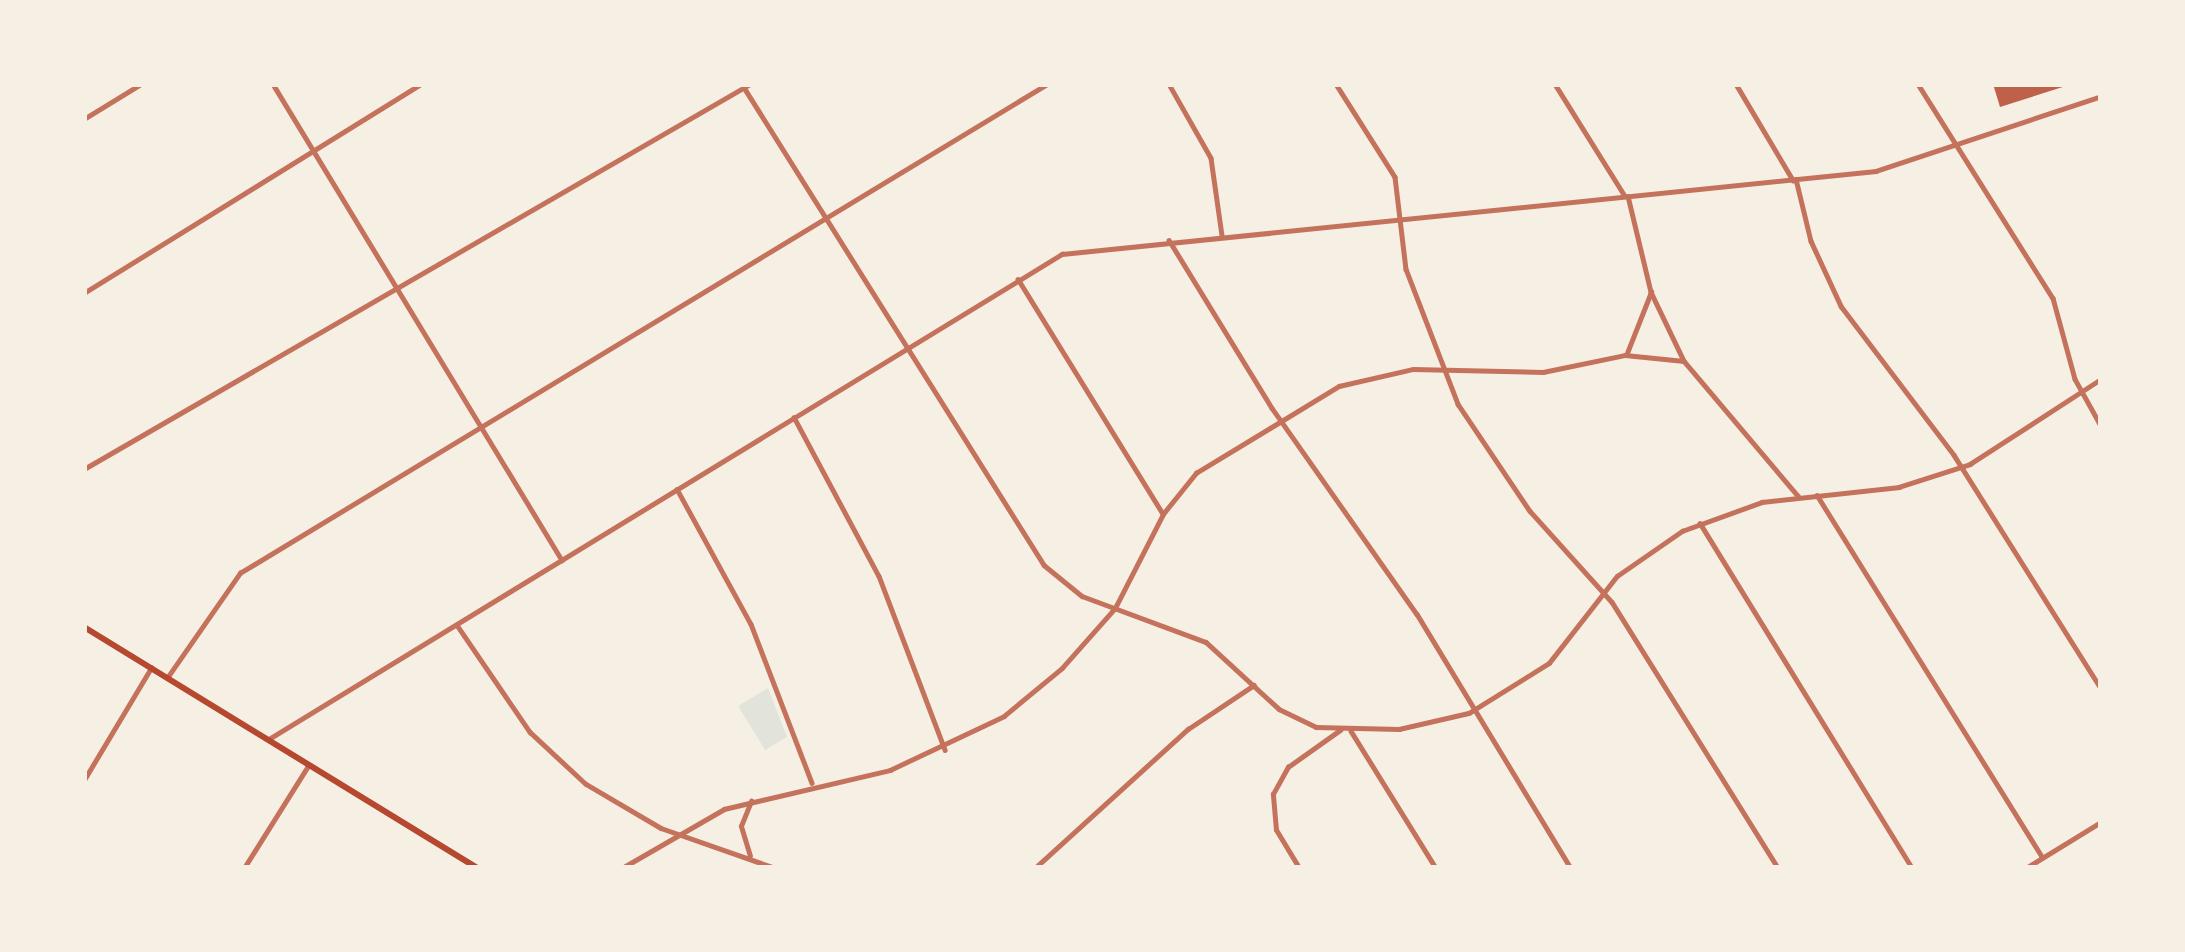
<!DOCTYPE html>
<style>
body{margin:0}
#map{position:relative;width:2185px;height:952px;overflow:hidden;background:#f6efe4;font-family:Figtree,sans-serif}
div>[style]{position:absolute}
.green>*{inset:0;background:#e2e4dc}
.building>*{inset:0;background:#bf614a}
.minor>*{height:4.5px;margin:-2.25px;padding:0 2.25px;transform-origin:2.25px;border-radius:2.25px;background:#c5725c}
.tertiary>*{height:4.5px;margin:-2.25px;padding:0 2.25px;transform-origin:2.25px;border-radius:2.25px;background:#c5725c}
.primary>*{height:6px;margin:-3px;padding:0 3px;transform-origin:3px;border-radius:3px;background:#b5482f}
span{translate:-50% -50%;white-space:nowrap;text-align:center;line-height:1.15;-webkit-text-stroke:10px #f6efe4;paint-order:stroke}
.frame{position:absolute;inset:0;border:87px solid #f6efe4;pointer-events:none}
</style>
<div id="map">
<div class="green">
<i style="clip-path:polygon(768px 688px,787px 737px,765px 750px,738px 706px)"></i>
</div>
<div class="building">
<i style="clip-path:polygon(1993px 84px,2068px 84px,2069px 85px,2000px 107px)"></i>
</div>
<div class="minor">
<i style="left:273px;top:84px;width:557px;rotate:58.74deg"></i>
<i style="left:1169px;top:84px;width:85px;rotate:60.4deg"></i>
<i style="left:1211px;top:158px;width:78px;rotate:81.9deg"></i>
<i style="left:1336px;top:84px;width:110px;rotate:57.6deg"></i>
<i style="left:1395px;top:177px;width:93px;rotate:83.2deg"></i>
<i style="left:1406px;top:269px;width:145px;rotate:68.9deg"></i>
<i style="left:1458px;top:404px;width:129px;rotate:56.1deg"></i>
<i style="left:1530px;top:511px;width:122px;rotate:48deg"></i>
<i style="left:1612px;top:602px;width:314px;rotate:58deg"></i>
<i style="left:1555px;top:84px;width:132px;rotate:58deg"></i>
<i style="left:1736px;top:84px;width:112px;rotate:59.3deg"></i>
<i style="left:1918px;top:84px;width:253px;rotate:57.8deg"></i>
<i style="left:2053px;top:298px;width:84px;rotate:74.8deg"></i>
<i style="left:2075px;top:379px;width:54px;rotate:61deg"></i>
<i style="left:745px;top:89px;width:562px;rotate:57.86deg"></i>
<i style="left:1044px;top:565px;width:49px;rotate:39.2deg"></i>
<i style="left:1082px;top:596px;width:132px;rotate:20.4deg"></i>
<i style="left:1206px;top:642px;width:99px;rotate:42.5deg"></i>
<i style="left:1279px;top:709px;width:41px;rotate:25.9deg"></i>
<i style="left:1316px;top:727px;width:83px;rotate:1.4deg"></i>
<i style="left:1399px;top:729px;width:72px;rotate:-12.9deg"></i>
<i style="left:1469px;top:713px;width:94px;rotate:-32deg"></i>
<i style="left:1549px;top:663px;width:110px;rotate:-52deg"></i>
<i style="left:1617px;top:576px;width:79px;rotate:-34.7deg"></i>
<i style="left:1682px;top:531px;width:85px;rotate:-19.9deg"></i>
<i style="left:1762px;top:502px;width:138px;rotate:-6.2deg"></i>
<i style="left:1899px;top:487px;width:75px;rotate:-17.9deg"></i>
<i style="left:1970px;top:464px;width:156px;rotate:-33deg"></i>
<i style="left:84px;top:119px;width:67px;rotate:-31.6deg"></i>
<i style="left:1796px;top:179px;width:64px;rotate:76.4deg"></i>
<i style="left:1811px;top:241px;width:72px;rotate:65.2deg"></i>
<i style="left:1841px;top:306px;width:187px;rotate:52.8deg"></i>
<i style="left:1954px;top:455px;width:275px;rotate:57.8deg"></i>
<i style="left:1628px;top:196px;width:99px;rotate:76.5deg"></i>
<i style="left:1651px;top:292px;width:76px;rotate:64.4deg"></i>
<i style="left:1684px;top:361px;width:177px;rotate:49.8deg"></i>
<i style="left:1169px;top:240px;width:197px;rotate:58.5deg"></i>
<i style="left:1272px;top:408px;width:252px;rotate:54.9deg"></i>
<i style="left:1417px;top:614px;width:297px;rotate:58.8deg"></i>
<i style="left:1018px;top:279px;width:276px;rotate:58.3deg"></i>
<i style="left:84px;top:293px;width:397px;rotate:-31.8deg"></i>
<i style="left:1627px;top:353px;width:66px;rotate:-68.5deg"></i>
<i style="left:794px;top:417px;width:180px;rotate:61.9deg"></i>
<i style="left:879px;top:576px;width:186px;rotate:69.2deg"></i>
<i style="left:84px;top:469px;width:769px;rotate:-30.03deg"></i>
<i style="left:677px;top:489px;width:154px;rotate:61.3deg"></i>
<i style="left:751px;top:624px;width:170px;rotate:69deg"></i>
<i style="left:1817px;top:495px;width:426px;rotate:58.1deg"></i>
<i style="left:1700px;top:523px;width:405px;rotate:58.4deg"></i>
<i style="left:457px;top:625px;width:130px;rotate:55.7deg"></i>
<i style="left:530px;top:732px;width:76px;rotate:42.9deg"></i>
<i style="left:586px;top:784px;width:87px;rotate:30.4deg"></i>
<i style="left:661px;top:828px;width:121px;rotate:19.3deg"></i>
<i style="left:167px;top:678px;width:128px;rotate:-55.2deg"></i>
<i style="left:240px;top:573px;width:944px;rotate:-31.21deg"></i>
<i style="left:1351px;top:731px;width:161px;rotate:58.2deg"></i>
<i style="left:84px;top:780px;width:131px;rotate:-59.1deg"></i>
<i style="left:750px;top:856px;width:31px;rotate:-107deg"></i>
<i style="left:741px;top:826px;width:27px;rotate:-68deg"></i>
<i style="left:244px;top:868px;width:120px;rotate:-57.9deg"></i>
<i style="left:622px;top:868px;width:118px;rotate:-30deg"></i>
<i style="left:724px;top:809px;width:171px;rotate:-13.2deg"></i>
<i style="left:890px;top:770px;width:126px;rotate:-25.3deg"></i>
<i style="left:1004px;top:716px;width:75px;rotate:-39.6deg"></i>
<i style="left:1062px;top:668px;width:80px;rotate:-48.5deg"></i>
<i style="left:1115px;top:608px;width:106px;rotate:-62.9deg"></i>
<i style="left:1163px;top:514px;width:53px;rotate:-51.2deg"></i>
<i style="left:1196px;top:473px;width:167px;rotate:-31.3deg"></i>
<i style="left:1339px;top:386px;width:76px;rotate:-12.9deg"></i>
<i style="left:1413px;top:369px;width:130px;rotate:1.3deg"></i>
<i style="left:1543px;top:372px;width:84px;rotate:-11.7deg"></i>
<i style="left:1625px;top:355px;width:59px;rotate:5.8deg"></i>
<i style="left:1035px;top:868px;width:207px;rotate:-42.3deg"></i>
<i style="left:1188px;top:729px;width:79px;rotate:-33.7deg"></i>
<i style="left:1299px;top:868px;width:44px;rotate:-121.2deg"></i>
<i style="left:1276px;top:830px;width:36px;rotate:-95deg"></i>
<i style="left:1273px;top:794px;width:31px;rotate:-61deg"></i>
<i style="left:1288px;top:767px;width:64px;rotate:-35.4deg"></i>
</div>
<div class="tertiary">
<i style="left:2100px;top:84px;width:1px;rotate:45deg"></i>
<i style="left:269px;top:739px;width:930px;rotate:-31.45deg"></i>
<i style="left:1062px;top:254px;width:818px;rotate:-5.82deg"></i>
<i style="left:1876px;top:171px;width:237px;rotate:-18.4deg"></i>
<i style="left:2026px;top:868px;width:88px;rotate:-31.5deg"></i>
</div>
<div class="primary">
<i style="left:84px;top:627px;width:461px;rotate:31.5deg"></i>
</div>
<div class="frame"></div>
</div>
